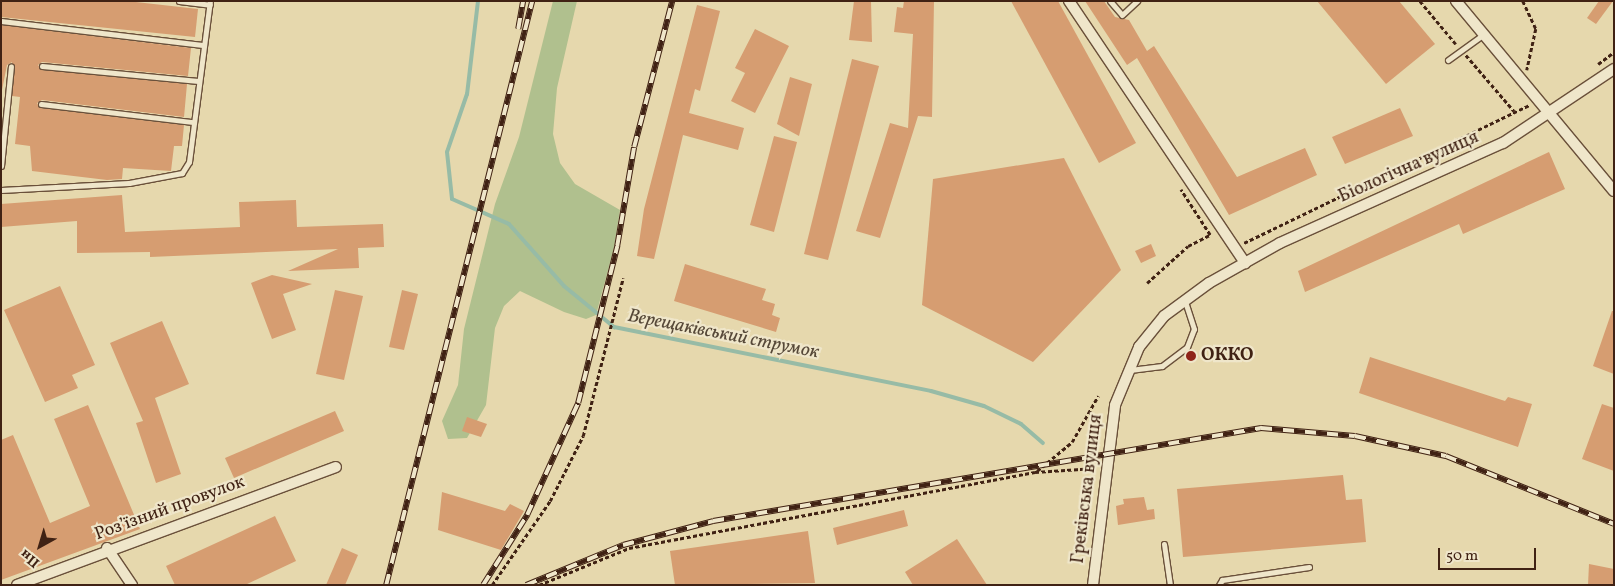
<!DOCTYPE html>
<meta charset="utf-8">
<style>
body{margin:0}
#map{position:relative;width:1615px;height:586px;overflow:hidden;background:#e6d8ad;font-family:Vollkorn,serif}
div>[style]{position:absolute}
.green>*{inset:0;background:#b0c08e}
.stream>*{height:4px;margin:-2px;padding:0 2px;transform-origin:2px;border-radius:2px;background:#97bba6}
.building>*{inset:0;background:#d69d71}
.path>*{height:2.5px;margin-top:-1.25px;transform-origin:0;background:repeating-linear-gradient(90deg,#402214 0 4px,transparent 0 6.5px)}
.roads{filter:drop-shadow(1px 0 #6a503a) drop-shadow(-1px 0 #6a503a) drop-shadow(0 1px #6a503a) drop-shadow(0 -1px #6a503a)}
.service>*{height:5px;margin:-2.5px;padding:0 2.5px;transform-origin:2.5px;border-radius:2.5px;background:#efe6ca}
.minor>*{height:10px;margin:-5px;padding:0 5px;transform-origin:5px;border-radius:5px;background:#efe6ca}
.rail>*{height:5.5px;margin-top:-2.75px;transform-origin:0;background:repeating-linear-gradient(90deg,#efe6ca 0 11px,#402214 0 22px);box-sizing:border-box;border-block:1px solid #402214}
.dots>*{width:14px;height:14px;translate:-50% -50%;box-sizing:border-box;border:2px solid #efe6ca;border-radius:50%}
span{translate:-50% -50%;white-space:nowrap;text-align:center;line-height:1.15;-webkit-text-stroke:4.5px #efe6ca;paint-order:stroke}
.street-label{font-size:18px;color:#402214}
.poi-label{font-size:18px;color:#402214;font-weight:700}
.left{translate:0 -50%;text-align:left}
.water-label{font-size:19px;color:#564838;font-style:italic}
.frame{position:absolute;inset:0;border:2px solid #402214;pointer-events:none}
.north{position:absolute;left:15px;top:521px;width:50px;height:50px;-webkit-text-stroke:4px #efe6ca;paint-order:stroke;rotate:219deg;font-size:14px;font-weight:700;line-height:20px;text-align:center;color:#402214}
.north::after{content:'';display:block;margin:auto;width:18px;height:22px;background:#402214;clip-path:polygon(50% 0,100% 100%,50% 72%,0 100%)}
.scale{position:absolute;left:1438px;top:548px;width:98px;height:22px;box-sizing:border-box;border:2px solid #402214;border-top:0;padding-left:6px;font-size:15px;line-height:18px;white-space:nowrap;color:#402214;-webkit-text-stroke:4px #efe6ca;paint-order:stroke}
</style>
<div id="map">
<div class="green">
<i style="clip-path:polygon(553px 1px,577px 1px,557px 88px,553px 134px,560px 163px,575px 184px,620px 210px,614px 248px,596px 315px,586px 319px,564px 312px,520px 291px,504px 306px,495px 328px,486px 405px,467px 438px,448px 439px,442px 421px,458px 385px,464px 329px,495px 204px,519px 137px)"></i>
</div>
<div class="stream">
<i style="left:478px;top:1px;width:94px;rotate:96.7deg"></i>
<i style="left:467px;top:94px;width:61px;rotate:109deg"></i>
<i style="left:447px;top:152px;width:47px;rotate:83.9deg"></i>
<i style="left:452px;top:199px;width:62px;rotate:23.7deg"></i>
<i style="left:509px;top:224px;width:83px;rotate:48.4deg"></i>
<i style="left:564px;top:286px;width:65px;rotate:39.4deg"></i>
<i style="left:614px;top:327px;width:323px;rotate:11.4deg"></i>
<i style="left:931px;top:391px;width:55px;rotate:15.8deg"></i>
<i style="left:984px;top:406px;width:41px;rotate:25.9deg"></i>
<i style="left:1021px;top:424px;width:29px;rotate:41deg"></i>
</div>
<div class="building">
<i style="clip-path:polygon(1px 1px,127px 1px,198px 9px,195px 37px,1px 17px)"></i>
<i style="clip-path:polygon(854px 1px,871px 1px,872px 42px,849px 40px)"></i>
<i style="clip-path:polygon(904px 1px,934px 1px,932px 117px,918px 116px,880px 238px,856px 231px,890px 123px,908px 128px,913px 34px,894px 32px,897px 7px,903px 8px)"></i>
<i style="clip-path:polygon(1011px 1px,1058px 1px,1136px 143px,1099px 163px)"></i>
<i style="clip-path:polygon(1085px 1px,1104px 1px,1115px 17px,1129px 20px,1147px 51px,1154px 46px,1237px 177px,1305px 148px,1317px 175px,1229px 215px,1137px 58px,1127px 65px)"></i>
<i style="clip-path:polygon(1317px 1px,1399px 1px,1435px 44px,1386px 84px)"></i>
<i style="clip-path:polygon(1599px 1px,1613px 1px,1596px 24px,1587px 18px)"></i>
<i style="clip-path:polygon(697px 5px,720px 11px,700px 91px,695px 89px,689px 113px,744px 128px,738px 150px,683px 135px,654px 259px,637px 256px,644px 209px)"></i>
<i style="clip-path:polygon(1px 25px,191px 48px,188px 76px,42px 62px,38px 65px,42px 70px,187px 84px,184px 117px,42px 100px,37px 103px,40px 108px,184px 125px,182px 146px,174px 146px,171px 171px,123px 168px,122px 179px,107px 180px,32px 171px,30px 146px,15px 144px,20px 97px,12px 96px,12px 62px,7px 65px,1px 95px)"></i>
<i style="clip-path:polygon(755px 29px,789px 46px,755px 113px,731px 101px,745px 73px,735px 68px)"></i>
<i style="clip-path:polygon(852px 59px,879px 66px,828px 260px,804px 254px)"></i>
<i style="clip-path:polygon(790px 77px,812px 84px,799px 136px,777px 124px)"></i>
<i style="clip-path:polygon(1400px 108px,1413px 136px,1345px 164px,1332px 137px)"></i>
<i style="clip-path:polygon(774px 136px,797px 142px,774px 232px,750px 225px)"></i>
<i style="clip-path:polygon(1549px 152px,1565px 189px,1463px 234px,1459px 224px,1305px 292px,1298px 271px)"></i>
<i style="clip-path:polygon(1064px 158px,1121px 270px,1033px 362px,922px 305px,933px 179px)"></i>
<i style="clip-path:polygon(122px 195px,125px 232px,240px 227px,239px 202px,296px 200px,297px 227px,383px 224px,384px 247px,358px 248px,359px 268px,288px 271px,338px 249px,150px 257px,150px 252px,77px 253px,77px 221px,1px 227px,1px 204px)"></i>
<i style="clip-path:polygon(1151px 244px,1156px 256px,1141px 263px,1135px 251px)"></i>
<i style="clip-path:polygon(685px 264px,766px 289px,762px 300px,775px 304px,772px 315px,780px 318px,776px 332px,674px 301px)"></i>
<i style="clip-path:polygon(272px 275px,312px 284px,283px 294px,296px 330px,272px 339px,251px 283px)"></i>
<i style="clip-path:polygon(60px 286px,95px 365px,72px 375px,78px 388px,45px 402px,4px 310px)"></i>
<i style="clip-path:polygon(335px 290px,363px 296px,344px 380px,316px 374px)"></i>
<i style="clip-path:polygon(402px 290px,418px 294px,404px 350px,389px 347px)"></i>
<i style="clip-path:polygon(1612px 311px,1614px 311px,1614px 374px,1593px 366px)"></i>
<i style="clip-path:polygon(162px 321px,189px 384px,155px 398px,181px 474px,156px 483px,136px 423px,143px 421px,110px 343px)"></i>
<i style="clip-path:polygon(1370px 357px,1505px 401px,1508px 397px,1532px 404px,1518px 447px,1359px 393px)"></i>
<i style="clip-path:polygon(1602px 404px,1614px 408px,1614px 471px,1582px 459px)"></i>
<i style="clip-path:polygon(88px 405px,140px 529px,1px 580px,1px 440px,13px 435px,50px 523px,90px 506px,54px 419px)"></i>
<i style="clip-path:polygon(335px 411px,344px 431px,234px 478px,225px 458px)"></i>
<i style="clip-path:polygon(467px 417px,487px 424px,481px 437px,462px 431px)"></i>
<i style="clip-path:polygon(1343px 475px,1346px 500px,1362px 499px,1366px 542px,1183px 557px,1177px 489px)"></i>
<i style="clip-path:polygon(442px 492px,505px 511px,510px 504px,524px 511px,501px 550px,438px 530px)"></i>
<i style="clip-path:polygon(1144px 497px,1147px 510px,1154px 509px,1155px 519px,1118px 525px,1116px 506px,1124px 504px,1123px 499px)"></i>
<i style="clip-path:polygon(904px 510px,908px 526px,837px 545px,833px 528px)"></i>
<i style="clip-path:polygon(275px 516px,296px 561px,245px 585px,175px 585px,166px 566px)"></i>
<i style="clip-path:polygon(808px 531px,815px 583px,675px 585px,670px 551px)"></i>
<i style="clip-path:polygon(957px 539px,987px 585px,913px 585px,905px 572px)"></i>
<i style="clip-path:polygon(342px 548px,358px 555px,345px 585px,326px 585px)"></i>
<i style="clip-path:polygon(1589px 564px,1614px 569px,1614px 585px,1588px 585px)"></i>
</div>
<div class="path">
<i style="left:1420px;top:1px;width:56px;rotate:50.1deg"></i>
<i style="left:1523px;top:1px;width:31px;rotate:65deg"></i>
<i style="left:1536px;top:29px;width:42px;rotate:102.4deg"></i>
<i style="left:1466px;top:55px;width:74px;rotate:49.4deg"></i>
<i style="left:1598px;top:64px;width:20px;rotate:-37deg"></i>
<i style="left:1244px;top:243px;width:318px;rotate:-25.8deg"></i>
<i style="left:1147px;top:283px;width:55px;rotate:-42.1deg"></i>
<i style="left:1188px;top:246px;width:25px;rotate:-27deg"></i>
<i style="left:1210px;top:235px;width:54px;rotate:-122.8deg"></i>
<i style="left:1037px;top:471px;width:45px;rotate:-39.6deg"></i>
<i style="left:1072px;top:442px;width:53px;rotate:-60.5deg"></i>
<i style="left:492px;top:585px;width:102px;rotate:-55.4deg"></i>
<i style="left:550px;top:501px;width:73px;rotate:-63.1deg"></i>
<i style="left:583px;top:436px;width:163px;rotate:-75.8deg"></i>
<i style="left:539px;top:585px;width:97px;rotate:-22.3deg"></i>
<i style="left:629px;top:548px;width:413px;rotate:-10.6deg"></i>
<i style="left:1035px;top:472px;width:61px;rotate:-3.8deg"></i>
</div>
<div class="roads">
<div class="service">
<i style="left:179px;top:1px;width:31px;rotate:7deg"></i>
<i style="left:1110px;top:1px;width:18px;rotate:49deg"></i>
<i style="left:1122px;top:15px;width:21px;rotate:-43deg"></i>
<i style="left:1px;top:21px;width:203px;rotate:6.8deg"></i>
<i style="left:1448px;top:60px;width:44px;rotate:-35.8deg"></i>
<i style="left:42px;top:66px;width:157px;rotate:5.5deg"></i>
<i style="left:41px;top:104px;width:153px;rotate:6.8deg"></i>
<i style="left:1px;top:166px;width:100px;rotate:-84.3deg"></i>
<i style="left:1px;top:190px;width:128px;rotate:-3.1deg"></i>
<i style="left:129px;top:183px;width:54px;rotate:-10.7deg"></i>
<i style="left:182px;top:173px;width:13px;rotate:-58deg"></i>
<i style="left:189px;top:162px;width:162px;rotate:-82.6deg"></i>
<i style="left:1130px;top:370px;width:32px;rotate:-7deg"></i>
<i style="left:1162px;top:366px;width:31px;rotate:-37deg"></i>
<i style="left:1187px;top:347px;width:19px;rotate:-69deg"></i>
<i style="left:1194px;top:329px;width:29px;rotate:-108deg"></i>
<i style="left:1164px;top:544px;width:41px;rotate:81.7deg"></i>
<i style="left:1219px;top:585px;width:6px;rotate:-59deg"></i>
<i style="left:1222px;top:580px;width:88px;rotate:-8.5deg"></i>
</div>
<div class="minor">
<i style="left:1069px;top:1px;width:316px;rotate:56.1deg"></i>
<i style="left:1456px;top:1px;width:247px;rotate:50.3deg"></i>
<i style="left:107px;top:548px;width:45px;rotate:56deg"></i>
<i style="left:17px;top:585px;width:340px;rotate:-20.3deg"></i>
<i style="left:1093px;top:585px;width:181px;rotate:-83deg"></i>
<i style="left:1115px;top:405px;width:63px;rotate:-67.5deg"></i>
<i style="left:1139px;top:347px;width:40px;rotate:-51deg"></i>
<i style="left:1164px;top:316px;width:56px;rotate:-36.3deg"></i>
<i style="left:1209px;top:283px;width:81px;rotate:-29.4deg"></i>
<i style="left:1280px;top:243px;width:244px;rotate:-24.2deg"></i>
<i style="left:1503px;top:143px;width:133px;rotate:-33.7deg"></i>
</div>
</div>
<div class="rail">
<i style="left:518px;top:29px;width:28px;rotate:-80deg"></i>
<i style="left:386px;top:585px;width:602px;rotate:-75.96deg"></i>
<i style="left:483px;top:585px;width:83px;rotate:-57.8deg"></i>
<i style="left:527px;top:515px;width:123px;rotate:-65.5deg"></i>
<i style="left:578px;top:403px;width:162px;rotate:-76deg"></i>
<i style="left:617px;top:246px;width:100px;rotate:-80.3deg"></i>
<i style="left:634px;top:147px;width:151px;rotate:-75.4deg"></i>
<i style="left:526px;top:585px;width:105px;rotate:-22.4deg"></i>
<i style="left:623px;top:545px;width:93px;rotate:-14.9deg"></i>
<i style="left:713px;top:521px;width:556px;rotate:-9.63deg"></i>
<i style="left:1261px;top:428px;width:94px;rotate:4.9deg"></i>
<i style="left:1355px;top:436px;width:93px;rotate:12.4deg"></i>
<i style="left:1446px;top:456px;width:181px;rotate:22deg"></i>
</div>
<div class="dots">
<i style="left:1191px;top:356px;background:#8f2418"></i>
</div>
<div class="street-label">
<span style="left:1409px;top:168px;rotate:-24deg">Біологічна вулиця</span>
<span style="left:1088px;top:489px;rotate:-83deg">Греківська вулиця</span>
<span style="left:170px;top:509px;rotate:-20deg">Роз’їзний провулок</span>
</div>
<div class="poi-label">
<span class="left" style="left:1201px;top:356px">ОККО</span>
</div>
<div class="water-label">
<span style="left:723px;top:335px;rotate:11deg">Верещаківський струмок</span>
</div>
<div class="frame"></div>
<div class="north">Пн</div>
<div class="scale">50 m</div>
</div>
